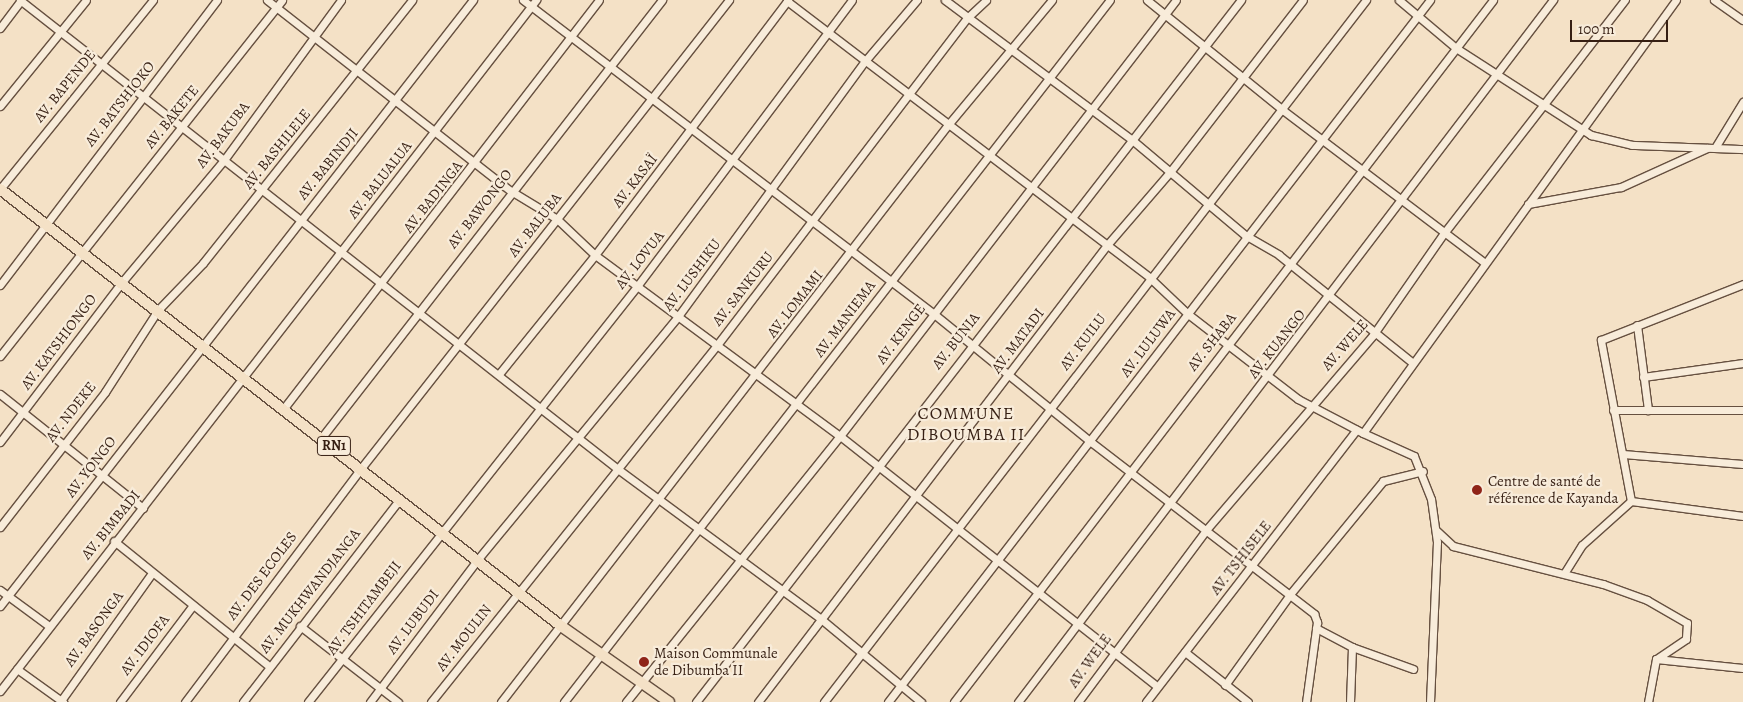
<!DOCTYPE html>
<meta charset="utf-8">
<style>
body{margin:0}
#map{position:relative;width:1743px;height:702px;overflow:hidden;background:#f4e1c6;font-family:Alegreya,serif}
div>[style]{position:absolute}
.roads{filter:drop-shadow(1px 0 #665040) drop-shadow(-1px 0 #665040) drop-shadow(0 1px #665040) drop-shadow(0 -1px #665040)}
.minor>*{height:7px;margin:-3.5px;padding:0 3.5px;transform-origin:3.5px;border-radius:3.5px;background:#f8ecda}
.highway>*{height:10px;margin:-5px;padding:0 5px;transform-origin:5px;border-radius:5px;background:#f4e1c6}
.dots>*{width:14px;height:14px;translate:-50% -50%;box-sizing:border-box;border:2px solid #f8ecda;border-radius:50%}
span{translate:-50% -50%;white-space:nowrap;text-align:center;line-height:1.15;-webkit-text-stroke:4.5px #f8ecda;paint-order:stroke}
.shield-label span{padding:1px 4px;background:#f8ecda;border:1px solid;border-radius:4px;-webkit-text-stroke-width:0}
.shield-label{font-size:14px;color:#361f13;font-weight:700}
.street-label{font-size:15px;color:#361f13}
.poi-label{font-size:15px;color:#361f13}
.left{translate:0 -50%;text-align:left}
.quarter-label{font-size:18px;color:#361f13;letter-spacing:1px}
.scale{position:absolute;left:1570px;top:20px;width:98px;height:22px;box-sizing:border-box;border:2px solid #361f13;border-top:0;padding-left:6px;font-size:15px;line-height:18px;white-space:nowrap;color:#361f13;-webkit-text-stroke:4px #f8ecda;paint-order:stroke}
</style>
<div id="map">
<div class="roads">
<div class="minor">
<i style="left:20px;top:0;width:761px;rotate:38.12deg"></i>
<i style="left:619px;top:470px;width:251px;rotate:36.4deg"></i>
<i style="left:821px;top:619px;width:130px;rotate:39.7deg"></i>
<i style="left:267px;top:0;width:310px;rotate:38.1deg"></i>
<i style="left:511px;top:191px;width:54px;rotate:31.3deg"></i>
<i style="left:557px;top:219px;width:52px;rotate:43.5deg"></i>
<i style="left:595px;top:255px;width:305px;rotate:36.5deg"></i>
<i style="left:840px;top:436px;width:404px;rotate:38.3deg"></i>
<i style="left:523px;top:0;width:517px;rotate:37.38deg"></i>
<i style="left:934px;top:314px;width:203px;rotate:39.2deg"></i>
<i style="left:1091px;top:442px;width:282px;rotate:37.6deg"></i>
<i style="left:1314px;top:614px;width:9px;rotate:69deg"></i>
<i style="left:1317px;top:622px;width:81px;rotate:97.8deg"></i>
<i style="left:945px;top:0;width:232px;rotate:36.8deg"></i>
<i style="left:1131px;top:139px;width:149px;rotate:40.1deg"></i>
<i style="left:1245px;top:235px;width:39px;rotate:30deg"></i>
<i style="left:1279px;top:255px;width:172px;rotate:38.9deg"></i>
<i style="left:1147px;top:0;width:176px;rotate:39deg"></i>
<i style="left:1284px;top:111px;width:252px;rotate:37.1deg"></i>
<i style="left:1399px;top:0;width:75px;rotate:40.1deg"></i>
<i style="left:1456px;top:48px;width:161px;rotate:32.8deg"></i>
<i style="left:1591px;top:135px;width:42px;rotate:13.7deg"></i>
<i style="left:1632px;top:145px;width:111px;rotate:2.1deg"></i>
<i style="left:1714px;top:0;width:35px;rotate:35deg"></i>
<i style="left:787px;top:1px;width:455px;rotate:37.3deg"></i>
<i style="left:1149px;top:277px;width:54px;rotate:43.5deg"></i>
<i style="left:1188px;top:314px;width:139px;rotate:37.7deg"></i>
<i style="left:1298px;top:399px;width:73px;rotate:27.6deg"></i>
<i style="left:0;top:28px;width:35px;rotate:-53deg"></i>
<i style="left:0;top:106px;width:136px;rotate:-50.9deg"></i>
<i style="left:1716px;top:146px;width:52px;rotate:-58.5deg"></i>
<i style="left:0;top:189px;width:243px;rotate:-51deg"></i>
<i style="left:1528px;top:204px;width:95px;rotate:-10.4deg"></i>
<i style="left:1621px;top:187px;width:94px;rotate:-24.4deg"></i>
<i style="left:0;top:285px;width:358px;rotate:-52.7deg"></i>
<i style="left:1637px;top:325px;width:86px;rotate:82.6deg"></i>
<i style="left:0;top:356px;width:454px;rotate:-51.6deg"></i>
<i style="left:499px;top:374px;width:153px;rotate:-51.1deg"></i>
<i style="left:595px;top:255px;width:320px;rotate:-52.9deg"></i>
<i style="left:1643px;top:377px;width:101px;rotate:-8deg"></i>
<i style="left:0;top:394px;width:183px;rotate:38.6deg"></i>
<i style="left:284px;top:408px;width:515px;rotate:-52.33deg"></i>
<i style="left:1613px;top:410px;width:130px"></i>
<i style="left:322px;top:437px;width:554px;rotate:-52.12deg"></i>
<i style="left:0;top:442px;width:201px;rotate:-52.7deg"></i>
<i style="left:122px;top:282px;width:159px;rotate:-50.1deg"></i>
<i style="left:224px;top:160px;width:198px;rotate:-53.8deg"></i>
<i style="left:1623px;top:454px;width:120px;rotate:4.8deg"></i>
<i style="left:1631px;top:501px;width:164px;rotate:-100.6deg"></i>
<i style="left:1601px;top:340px;width:153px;rotate:-21.5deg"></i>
<i style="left:0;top:527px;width:171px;rotate:-52.1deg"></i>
<i style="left:105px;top:392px;width:98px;rotate:-57.1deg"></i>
<i style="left:158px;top:310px;width:65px;rotate:-46.2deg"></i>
<i style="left:203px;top:263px;width:336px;rotate:-51.5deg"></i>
<i style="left:1437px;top:531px;width:22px;rotate:43deg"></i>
<i style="left:1453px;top:546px;width:155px;rotate:14.2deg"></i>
<i style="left:1603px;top:584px;width:47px;rotate:20deg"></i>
<i style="left:1647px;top:600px;width:46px;rotate:29.9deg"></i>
<i style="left:1687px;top:623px;width:16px;rotate:94deg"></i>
<i style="left:1686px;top:639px;width:36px;rotate:146deg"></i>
<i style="left:1656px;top:659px;width:44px;rotate:100.5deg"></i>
<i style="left:114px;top:541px;width:199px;rotate:38.9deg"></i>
<i style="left:1565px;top:572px;width:32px;rotate:-58deg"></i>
<i style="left:1582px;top:545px;width:66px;rotate:-41.9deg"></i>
<i style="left:1631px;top:501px;width:113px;rotate:7.6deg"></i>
<i style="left:0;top:590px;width:61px;rotate:36.3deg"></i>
<i style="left:0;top:606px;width:769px;rotate:-52.03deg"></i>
<i style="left:300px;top:626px;width:124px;rotate:37.8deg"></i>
<i style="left:1316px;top:628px;width:41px;rotate:27.8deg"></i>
<i style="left:1185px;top:652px;width:80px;rotate:38.4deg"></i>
<i style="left:1656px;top:659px;width:87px;rotate:5.9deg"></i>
<i style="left:17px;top:669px;width:57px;rotate:35.7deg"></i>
<i style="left:1225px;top:685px;width:113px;rotate:-54.3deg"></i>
<i style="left:1291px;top:593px;width:145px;rotate:-50.6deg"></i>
<i style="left:1383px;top:481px;width:41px;rotate:-14deg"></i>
<i style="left:0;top:691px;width:875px;rotate:-52.2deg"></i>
<i style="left:60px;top:702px;width:158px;rotate:-54.5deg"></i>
<i style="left:120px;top:702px;width:121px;rotate:-53deg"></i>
<i style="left:185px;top:702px;width:294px;rotate:-53deg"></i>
<i style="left:362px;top:467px;width:594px;rotate:-51.84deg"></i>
<i style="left:243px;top:702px;width:257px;rotate:-52.3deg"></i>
<i style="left:308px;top:702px;width:532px;rotate:-51.64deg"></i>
<i style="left:638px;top:285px;width:356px;rotate:-53.1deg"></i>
<i style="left:370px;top:702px;width:179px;rotate:-52.9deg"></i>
<i style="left:478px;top:559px;width:316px;rotate:-50.5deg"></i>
<i style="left:679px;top:315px;width:315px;rotate:-53.8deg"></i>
<i style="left:865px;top:61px;width:80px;rotate:-49.6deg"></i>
<i style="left:431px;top:702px;width:457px;rotate:-51.3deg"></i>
<i style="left:717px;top:345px;width:412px;rotate:-52.6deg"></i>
<i style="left:967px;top:18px;width:26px;rotate:-43deg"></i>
<i style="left:501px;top:702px;width:728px;rotate:-52.25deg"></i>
<i style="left:947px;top:126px;width:164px;rotate:-50.2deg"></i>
<i style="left:564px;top:702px;width:889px;rotate:-52.13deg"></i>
<i style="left:626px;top:702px;width:341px;rotate:-51.2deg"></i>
<i style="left:840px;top:436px;width:550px;rotate:-52.38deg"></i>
<i style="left:696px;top:702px;width:889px;rotate:-52.18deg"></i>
<i style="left:758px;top:702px;width:575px;rotate:-52.63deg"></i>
<i style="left:1107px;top:245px;width:96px;rotate:-49.2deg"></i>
<i style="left:1170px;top:172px;width:217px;rotate:-52.3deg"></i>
<i style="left:824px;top:702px;width:887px;rotate:-52.33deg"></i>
<i style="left:888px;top:702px;width:887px;rotate:-52.33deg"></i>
<i style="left:954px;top:702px;width:885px;rotate:-52.48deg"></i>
<i style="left:1018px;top:702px;width:883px;rotate:-52.69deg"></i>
<i style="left:1078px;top:702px;width:214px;rotate:-53.3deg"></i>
<i style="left:1206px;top:530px;width:257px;rotate:-49.4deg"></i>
<i style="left:1373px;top:335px;width:124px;rotate:-55.2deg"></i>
<i style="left:1444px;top:233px;width:295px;rotate:-52.2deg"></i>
<i style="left:1146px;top:702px;width:344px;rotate:-52.3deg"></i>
<i style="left:1350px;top:702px;width:55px;rotate:-87.9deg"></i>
<i style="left:1352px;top:647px;width:65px;rotate:19.8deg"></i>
<i style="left:1430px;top:702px;width:160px;rotate:-87.5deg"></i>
<i style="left:1437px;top:542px;width:43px;rotate:-97.9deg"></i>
<i style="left:1431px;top:499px;width:46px;rotate:-111.6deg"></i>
<i style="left:1414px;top:456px;width:56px;rotate:-155.7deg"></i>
<i style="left:1363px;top:433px;width:534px;rotate:-54.14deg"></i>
</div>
<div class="highway">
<i style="left:0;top:189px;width:711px;rotate:37.92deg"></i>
<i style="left:561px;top:626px;width:132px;rotate:35.1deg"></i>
</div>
</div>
<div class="dots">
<i style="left:1477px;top:490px;background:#8f2418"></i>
<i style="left:644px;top:662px;background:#8f2418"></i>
</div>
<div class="shield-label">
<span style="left:334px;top:446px">RN1</span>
</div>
<div class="street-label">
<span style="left:65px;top:86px;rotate:-51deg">AV. BAPENDE</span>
<span style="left:120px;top:104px;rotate:-52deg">AV. BATSHIOKO</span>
<span style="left:172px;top:117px;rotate:-51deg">AV. BAKETE</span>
<span style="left:223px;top:135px;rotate:-53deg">AV. BAKUBA</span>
<span style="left:277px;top:149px;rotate:-51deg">AV. BASHILELE</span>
<span style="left:328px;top:164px;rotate:-51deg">AV. BABINDJI</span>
<span style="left:380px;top:180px;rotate:-52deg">AV. BALUALUA</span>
<span style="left:635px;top:181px;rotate:-52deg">AV. KASAÏ</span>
<span style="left:433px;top:197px;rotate:-52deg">AV. BADINGA</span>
<span style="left:480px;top:209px;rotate:-52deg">AV. BAWONGO</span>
<span style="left:535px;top:225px;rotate:-52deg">AV. BALUBA</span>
<span style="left:640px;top:260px;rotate:-52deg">AV. LOVUA</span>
<span style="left:692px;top:275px;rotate:-53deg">AV. LUSHIKU</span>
<span style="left:743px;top:289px;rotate:-52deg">AV. SANKURU</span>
<span style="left:795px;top:304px;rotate:-52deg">AV. LOMAMI</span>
<span style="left:845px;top:319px;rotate:-53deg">AV. MANIEMA</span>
<span style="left:901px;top:334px;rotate:-53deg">AV. KENGE</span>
<span style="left:956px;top:341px;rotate:-52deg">AV. BUNIA</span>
<span style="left:1018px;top:341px;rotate:-53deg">AV. MATADI</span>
<span style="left:59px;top:342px;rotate:-53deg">AV. KATSHIONGO</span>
<span style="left:1083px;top:342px;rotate:-53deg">AV. KUILU</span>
<span style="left:1212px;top:342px;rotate:-52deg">AV. SHABA</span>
<span style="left:1148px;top:343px;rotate:-53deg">AV. LULUWA</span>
<span style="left:1277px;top:344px;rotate:-52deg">AV. KUANGO</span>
<span style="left:1345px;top:345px;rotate:-49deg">AV. WELE</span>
<span style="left:71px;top:412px;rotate:-52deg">AV. NDEKE</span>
<span style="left:91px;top:467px;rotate:-52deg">AV. YONGO</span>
<span style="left:111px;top:525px;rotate:-51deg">AV. BIMBADI</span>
<span style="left:1241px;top:558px;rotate:-52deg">AV. TSHISELE</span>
<span style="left:262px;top:576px;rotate:-53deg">AV. DES ECOLES</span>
<span style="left:310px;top:591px;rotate:-52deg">AV. MUKHWANDJANGA</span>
<span style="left:364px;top:608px;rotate:-53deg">AV. TSHITAMBEJI</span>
<span style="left:413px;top:622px;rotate:-53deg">AV. LUBUDI</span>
<span style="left:94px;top:629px;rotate:-54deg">AV. BASONGA</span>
<span style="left:464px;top:638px;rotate:-52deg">AV. MOULIN</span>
<span style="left:145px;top:645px;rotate:-53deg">AV. IDIOFA</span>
<span style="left:1090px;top:661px;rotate:-54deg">AV. WELE</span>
</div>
<div class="poi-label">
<span class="left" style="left:1488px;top:490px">Centre de santé de<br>référence de Kayanda</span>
<span class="left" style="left:654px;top:662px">Maison Communale<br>de Dibumba II</span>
</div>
<div class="quarter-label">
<span style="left:966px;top:424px">COMMUNE<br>DIBOUMBA II</span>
</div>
<div class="scale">100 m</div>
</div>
